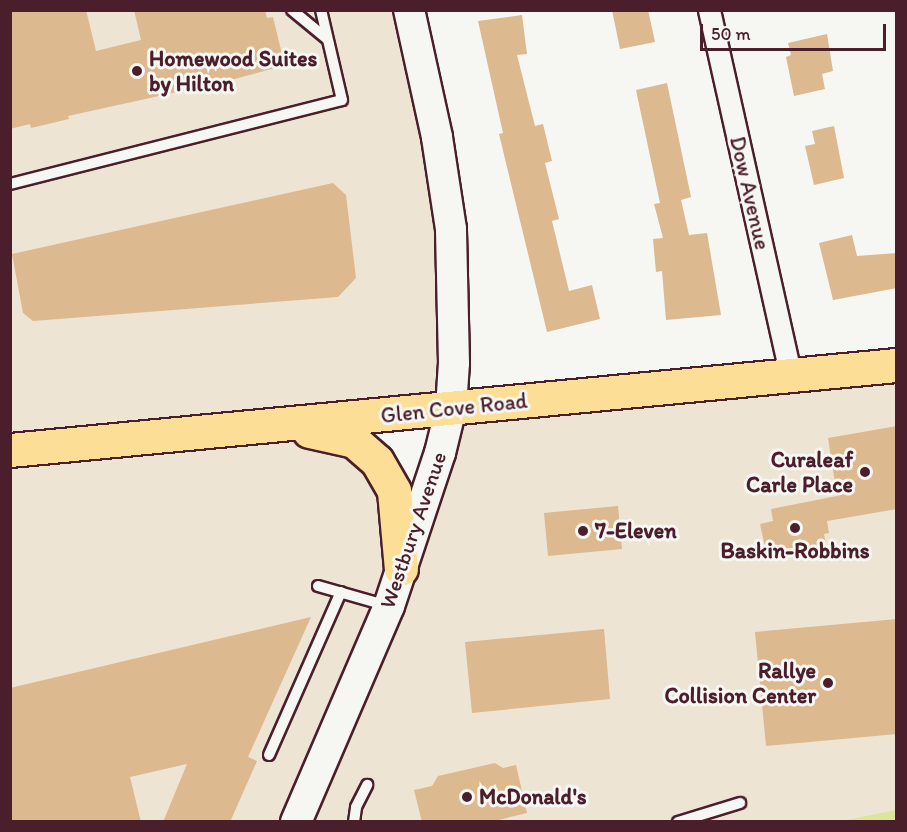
<!DOCTYPE html>
<style>
body{margin:0}
#map{position:relative;width:907px;height:832px;overflow:hidden;background:#f6f6f2;font-family:Itim,sans-serif}
div>[style]{position:absolute}
.built>*{inset:0;background:#eee4d4}
.green>*{inset:0;background:#d9e79a}
.building>*{inset:0;background:#dcb98e}
.roads{filter:drop-shadow(2px 0 #4a1f2b) drop-shadow(-2px 0 #4a1f2b) drop-shadow(0 2px #4a1f2b) drop-shadow(0 -2px #4a1f2b)}
.lane>*{height:10px;margin:-5px;padding:0 5px;transform-origin:5px;border-radius:5px;background:#f6f6f2}
.street>*{height:21px;margin:-10.5px;padding:0 10.5px;transform-origin:10.5px;border-radius:10.5px;background:#f6f6f2}
.secondary>*{height:30px;margin:-15px;padding:0 15px;transform-origin:15px;border-radius:15px;background:#f6f6f2}
.primary>*{height:33px;margin:-16.5px;padding:0 16.5px;transform-origin:16.5px;border-radius:16.5px;background:#fcde96}
.dots>*{width:16px;height:16px;translate:-50% -50%;box-sizing:border-box;border:3px solid #f6f6f2;border-radius:50%}
span{translate:-50% -50%;white-space:nowrap;text-align:center;line-height:1.15;-webkit-text-stroke:6px #f6f6f2;paint-order:stroke}
.poi-label{font-size:22px;color:#4a1f2b;font-weight:700}
.left{translate:0 -50%;text-align:left}
.right{translate:-100% -50%;text-align:right}
.street-label{font-size:22px;color:#4a1f2b}
.frame{position:absolute;inset:0;border:12px solid #4a1f2b;pointer-events:none}
.scale{position:absolute;left:700px;top:24px;width:186px;height:27px;box-sizing:border-box;border:3px solid #4a1f2b;border-top:0;padding-left:8px;font-size:18px;line-height:21px;white-space:nowrap;color:#4a1f2b;-webkit-text-stroke:4px #f6f6f2;paint-order:stroke}
</style>
<div id="map">
<div class="built">
<i style="clip-path:polygon(evenodd,10px 11px,412px 11px,435px 111px,452px 406px,896px 365px,896px 821px,11px 821px,10px 11px,452px 408px,400px 523px,354px 441px,284px 425px,452px 408px)"></i>
</div>
<div class="green">
<i style="clip-path:polygon(896px 810px,896px 821px,842px 821px)"></i>
</div>
<div class="building">
<i style="clip-path:polygon(10px 10px,86px 10px,96px 51px,141px 40px,134px 10px,265px 10px,267px 18px,273px 17px,282px 54px,276px 56px,279px 67px,227px 81px,68px 116px,69px 119px,31px 128px,30px 124px,10px 129px)"></i>
<i style="clip-path:polygon(612px 10px,648px 10px,655px 42px,620px 49px)"></i>
<i style="clip-path:polygon(522px 15px,527px 54px,517px 55px,535px 126px,543px 124px,552px 161px,545px 163px,559px 219px,552px 221px,569px 291px,592px 285px,600px 319px,547px 332px,499px 134px,503px 133px,478px 21px)"></i>
<i style="clip-path:polygon(827px 34px,833px 71px,822px 74px,825px 89px,794px 96px,786px 57px,791px 55px,788px 43px)"></i>
<i style="clip-path:polygon(667px 83px,691px 197px,681px 200px,689px 235px,707px 233px,721px 315px,666px 320px,662px 271px,656px 272px,653px 239px,663px 238px,654px 204px,660px 203px,636px 90px)"></i>
<i style="clip-path:polygon(834px 126px,844px 178px,814px 185px,805px 146px,815px 144px,812px 131px)"></i>
<i style="clip-path:polygon(333px 183px,346px 195px,356px 278px,338px 297px,33px 321px,23px 313px,12px 254px)"></i>
<i style="clip-path:polygon(852px 235px,857px 256px,897px 253px,897px 288px,833px 300px,819px 243px)"></i>
<i style="clip-path:polygon(897px 426px,897px 509px,827px 521px,829px 533px,824px 534px,827px 550px,768px 561px,760px 524px,773px 521px,771px 509px,837px 496px,828px 438px)"></i>
<i style="clip-path:polygon(618px 506px,622px 549px,548px 556px,544px 513px)"></i>
<i style="clip-path:polygon(311px 617px,248px 757px,257px 761px,230px 822px,163px 822px,187px 764px,130px 777px,141px 822px,10px 822px,10px 688px)"></i>
<i style="clip-path:polygon(897px 619px,897px 734px,766px 746px,755px 632px)"></i>
<i style="clip-path:polygon(604px 629px,610px 699px,472px 713px,465px 642px)"></i>
<i style="clip-path:polygon(495px 763px,503px 768px,516px 765px,527px 813px,490px 822px,422px 822px,414px 790px,432px 786px,438px 776px)"></i>
</div>
<div class="roads">
<div class="lane">
<i style="left:292px;top:10px;width:44px;rotate:39.5deg"></i>
<i style="left:10px;top:184px;width:342px;rotate:-14.2deg"></i>
<i style="left:342px;top:100px;width:92px;rotate:-103.1deg"></i>
<i style="left:318px;top:586px;width:73px;rotate:15.9deg"></i>
<i style="left:269px;top:755px;width:178px;rotate:-66.2deg"></i>
<i style="left:354px;top:822px;width:15px;rotate:-82deg"></i>
<i style="left:356px;top:807px;width:25px;rotate:-63deg"></i>
<i style="left:678px;top:822px;width:65px;rotate:-17deg"></i>
</div>
<div class="street">
<i style="left:709px;top:10px;width:375px;rotate:77.4deg"></i>
</div>
<div class="secondary">
<i style="left:296px;top:822px;width:235px;rotate:-66.7deg"></i>
<i style="left:389px;top:606px;width:161px;rotate:-71.6deg"></i>
<i style="left:440px;top:453px;width:46px;rotate:-76.3deg"></i>
<i style="left:451px;top:408px;width:45px;rotate:-86.2deg"></i>
<i style="left:454px;top:363px;width:134px;rotate:-91.3deg"></i>
<i style="left:451px;top:229px;width:93px;rotate:-98.7deg"></i>
<i style="left:437px;top:137px;width:130px;rotate:-102.4deg"></i>
</div>
<div class="primary">
<i style="left:309px;top:431px;width:46px;rotate:12.5deg"></i>
<i style="left:354px;top:441px;width:30px;rotate:41deg"></i>
<i style="left:377px;top:461px;width:34px;rotate:60deg"></i>
<i style="left:394px;top:491px;width:78px;rotate:84.9deg"></i>
<i style="left:10px;top:450px;width:890px;rotate:-5.48deg"></i>
</div>
</div>
<div class="dots">
<i style="left:137px;top:71px;background:#4a1f2b"></i>
<i style="left:865px;top:472px;background:#4a1f2b"></i>
<i style="left:795px;top:528px;background:#4a1f2b"></i>
<i style="left:583px;top:531px;background:#4a1f2b"></i>
<i style="left:828px;top:683px;background:#4a1f2b"></i>
<i style="left:467px;top:797px;background:#4a1f2b"></i>
</div>
<div class="poi-label">
<span class="left" style="left:149px;top:71px">Homewood Suites<br>by Hilton</span>
<span class="right" style="left:853px;top:472px">Curaleaf<br>Carle Place</span>
<span class="left" style="left:595px;top:531px">7-Eleven</span>
<span style="left:795px;top:551px">Baskin-Robbins</span>
<span class="right" style="left:816px;top:683px">Rallye<br>Collision Center</span>
<span class="left" style="left:479px;top:797px">McDonald's</span>
</div>
<div class="street-label">
<span style="left:750px;top:193px;rotate:77deg">Dow Avenue</span>
<span style="left:454px;top:408px;rotate:-6deg">Glen Cove Road</span>
<span style="left:413px;top:530px;rotate:-71deg">Westbury Avenue</span>
</div>
<div class="frame"></div>
<div class="scale">50 m</div>
</div>
